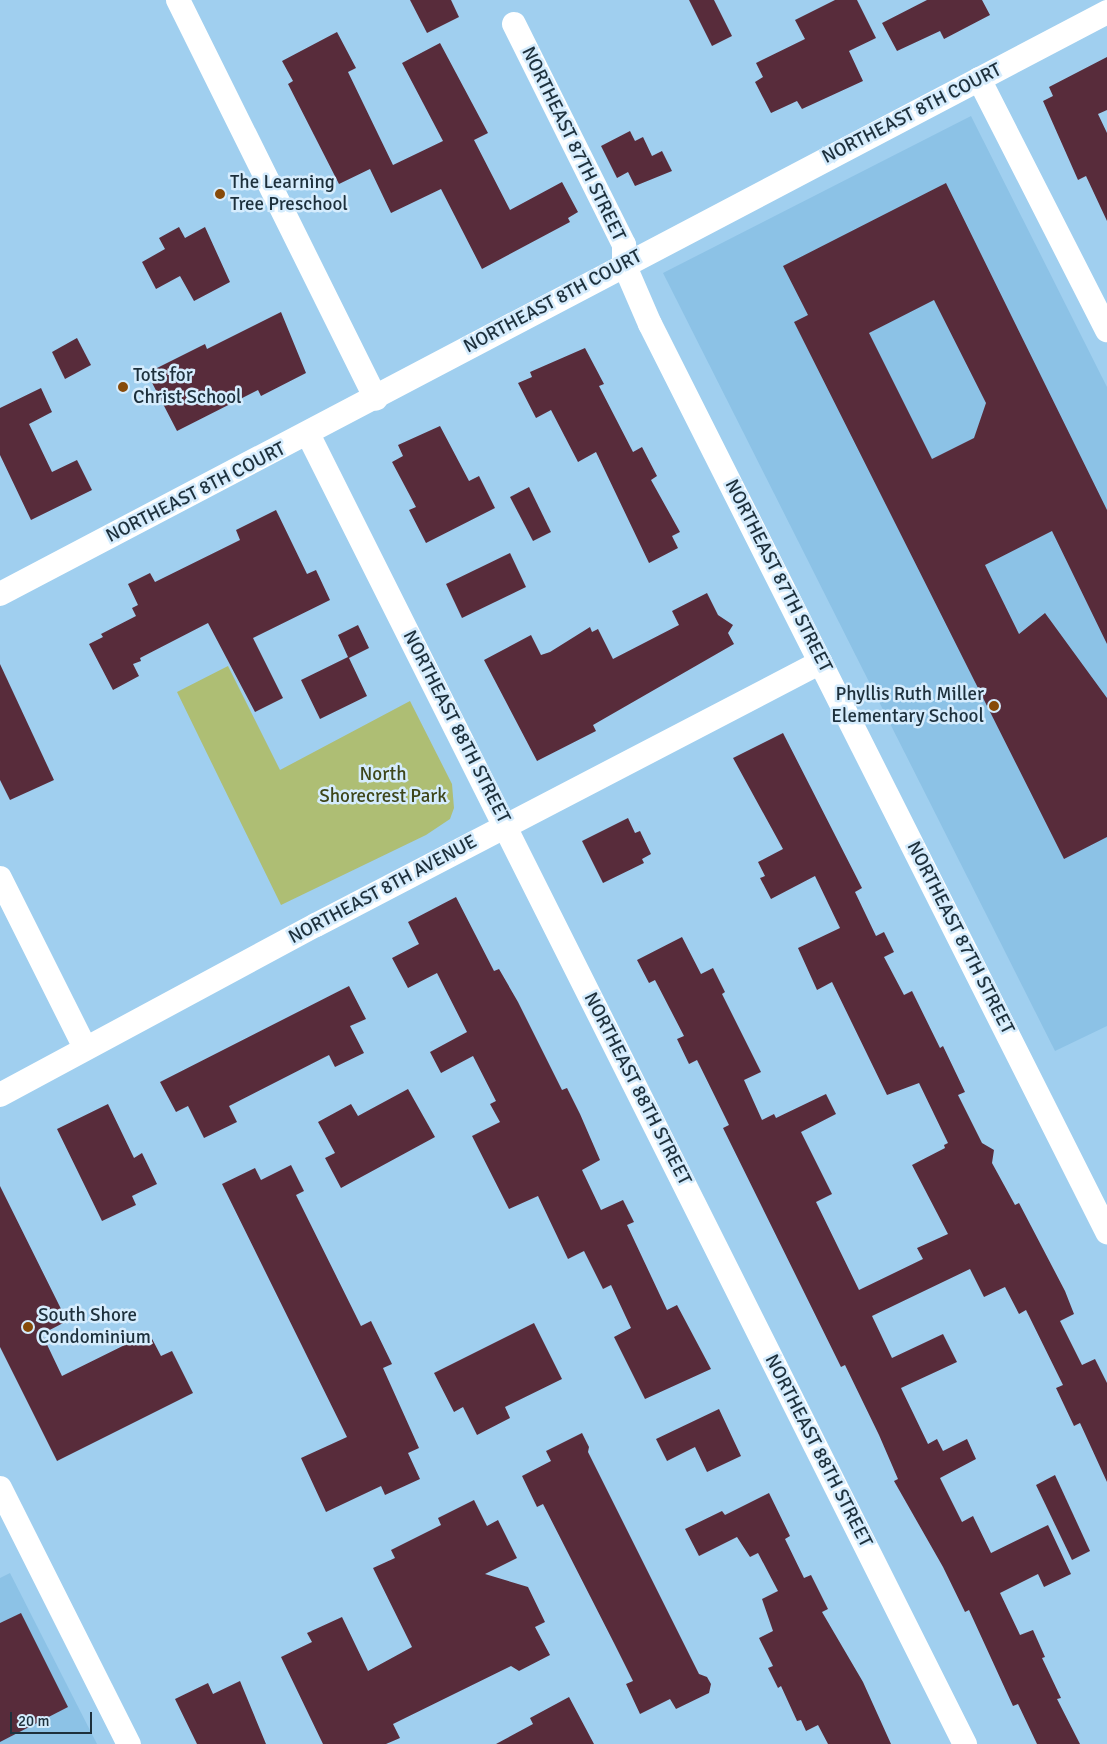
<!DOCTYPE html>
<style>
body{margin:0}
#map{position:relative;width:1107px;height:1744px;overflow:hidden;background:#a0cfef;font-family:Signika,sans-serif}
div>[style]{position:absolute}
.built>*{inset:0;background:#8cc2e6}
.green>*{inset:0;background:#aebe74}
.building>*{inset:0;background:#582c3b}
.minor>*{height:24px;margin:-12px;padding:0 12px;transform-origin:12px;border-radius:12px;background:#fff}
.dots>*{width:14px;height:14px;translate:-50% -50%;box-sizing:border-box;border:2px solid #d5ecfd;border-radius:50%}
span{translate:-50% -50%;white-space:nowrap;text-align:center;line-height:1.15;-webkit-text-stroke:5px #d5ecfd;paint-order:stroke}
.street-label{font-size:19px;color:#1d303c}
.poi-label{font-size:19px;color:#1d303c}
.left{translate:0 -50%;text-align:left}
.right{translate:-100% -50%;text-align:right}
.park-label{font-size:19px;color:#3e461a}
.scale{position:absolute;left:10px;top:1712px;width:82px;height:22px;box-sizing:border-box;border:2px solid #1d303c;border-top:0;padding-left:6px;font-size:15px;line-height:18px;white-space:nowrap;color:#1d303c;-webkit-text-stroke:4px #d5ecfd;paint-order:stroke}
</style>
<div id="map">
<div class="built">
<i style="clip-path:polygon(971px 116px,1107px 387px,1107px 1026px,1055px 1051px,663px 273px)"></i>
<i style="clip-path:polygon(10px 1573px,97px 1744px,0 1744px,0 1578px)"></i>
</div>
<div class="green">
<i style="clip-path:polygon(228px 666px,280px 770px,410px 701px,452px 784px,454px 808px,450px 819px,426px 835px,281px 905px,177px 692px)"></i>
</div>
<div class="building">
<i style="clip-path:polygon(410px 0,451px 0,459px 17px,427px 33px)"></i>
<i style="clip-path:polygon(689px 0,714px 0,732px 36px,712px 46px)"></i>
<i style="clip-path:polygon(835px 0,857px 0,876px 38px,849px 51px,863px 81px,802px 109px,797px 101px,771px 113px,755px 82px,763px 77px,756px 63px,805px 39px,795px 20px)"></i>
<i style="clip-path:polygon(927px 0,982px 0,990px 15px,944px 39px,940px 31px,897px 51px,882px 23px)"></i>
<i style="clip-path:polygon(337px 32px,356px 68px,348px 72px,393px 165px,443px 141px,402px 63px,440px 43px,488px 133px,474px 140px,510px 210px,562px 182px,578px 212px,568px 218px,570px 222px,482px 269px,441px 189px,391px 213px,370px 169px,339px 184px,288px 84px,293px 81px,282px 61px)"></i>
<i style="clip-path:polygon(1107px 57px,1107px 110px,1098px 114px,1107px 133px,1107px 221px,1086px 176px,1078px 180px,1043px 101px,1053px 96px,1049px 87px)"></i>
<i style="clip-path:polygon(630px 131px,635px 141px,643px 137px,652px 156px,662px 151px,672px 171px,635px 186px,628px 172px,617px 178px,601px 146px)"></i>
<i style="clip-path:polygon(evenodd,946px 183px,1107px 510px,1107px 644px,1052px 531px,985px 565px,1019px 634px,1045px 613px,1107px 698px,1107px 837px,1064px 859px,794px 322px,808px 315px,783px 266px,946px 183px,934px 300px,986px 403px,974px 438px,932px 459px,869px 333px,934px 300px)"></i>
<i style="clip-path:polygon(179px 227px,185px 238px,205px 227px,230px 282px,194px 301px,180px 276px,156px 289px,142px 262px,165px 249px,159px 238px)"></i>
<i style="clip-path:polygon(281px 312px,306px 373px,261px 396px,258px 390px,177px 431px,147px 373px,205px 344px,207px 349px)"></i>
<i style="clip-path:polygon(77px 338px,91px 365px,65px 379px,52px 352px)"></i>
<i style="clip-path:polygon(585px 348px,604px 384px,599px 386px,633px 452px,642px 447px,657px 476px,651px 480px,680px 532px,672px 536px,678px 548px,649px 563px,596px 452px,578px 462px,551px 410px,536px 418px,518px 383px,532px 377px,530px 372px)"></i>
<i style="clip-path:polygon(41px 388px,52px 412px,29px 424px,52px 472px,77px 460px,92px 490px,31px 520px,0 455px,0 408px)"></i>
<i style="clip-path:polygon(440px 426px,469px 481px,479px 476px,495px 508px,426px 543px,409px 510px,416px 507px,392px 462px,403px 456px,398px 445px)"></i>
<i style="clip-path:polygon(529px 487px,551px 532px,533px 541px,510px 497px)"></i>
<i style="clip-path:polygon(276px 510px,307px 574px,316px 570px,330px 600px,253px 638px,283px 698px,255px 712px,208px 623px,140px 658px,141px 661px,133px 664px,139px 676px,113px 690px,89px 644px,103px 637px,101px 634px,136px 616px,132px 608px,138px 605px,128px 584px,150px 573px,155px 582px,240px 540px,236px 530px)"></i>
<i style="clip-path:polygon(510px 553px,526px 587px,462px 618px,446px 584px)"></i>
<i style="clip-path:polygon(707px 593px,718px 615px,733px 625px,728px 633px,734px 644px,593px 725px,596px 731px,537px 761px,484px 660px,531px 635px,541px 655px,550px 652px,590px 627px,592px 632px,598px 629px,613px 659px,679px 625px,672px 611px)"></i>
<i style="clip-path:polygon(358px 625px,369px 648px,349px 658px,367px 696px,320px 719px,301px 680px,348px 657px,338px 635px)"></i>
<i style="clip-path:polygon(0 664px,54px 780px,10px 800px,0 780px)"></i>
<i style="clip-path:polygon(783px 733px,862px 888px,855px 892px,876px 936px,884px 932px,894px 952px,884px 957px,904px 995px,912px 991px,940px 1048px,943px 1046px,965px 1092px,958px 1095px,982px 1143px,994px 1150px,992px 1163px,1015px 1205px,1019px 1203px,1065px 1291px,1074px 1314px,1060px 1321px,1082px 1365px,1095px 1359px,1107px 1383px,1107px 1482px,1080px 1423px,1074px 1426px,1056px 1388px,1063px 1385px,1026px 1310px,1019px 1314px,1005px 1287px,984px 1297px,970px 1269px,872px 1316px,892px 1358px,943px 1334px,957px 1362px,901px 1388px,928px 1444px,937px 1439px,943px 1451px,967px 1439px,976px 1459px,940px 1478px,962px 1522px,973px 1516px,991px 1553px,1048px 1525px,1071px 1574px,1044px 1587px,1038px 1574px,1000px 1593px,1020px 1635px,1033px 1630px,1045px 1657px,1042px 1658px,1061px 1698px,1057px 1699px,1080px 1744px,1037px 1744px,1018px 1704px,1013px 1706px,969px 1610px,965px 1612px,943px 1567px,894px 1481px,898px 1479px,879px 1435px,845px 1365px,841px 1367px,723px 1128px,729px 1125px,697px 1060px,689px 1064px,677px 1039px,684px 1036px,655px 980px,649px 983px,637px 960px,682px 937px,701px 974px,713px 968px,725px 992px,722px 994px,761px 1072px,744px 1080px,762px 1120px,774px 1114px,776px 1118px,826px 1094px,836px 1114px,801px 1132px,832px 1194px,816px 1202px,859px 1290px,923px 1259px,917px 1248px,948px 1234px,912px 1165px,945px 1148px,944px 1145px,948px 1143px,919px 1083px,887px 1095px,832px 982px,817px 990px,798px 948px,840px 928px,815px 876px,771px 899px,760px 878px,765px 876px,758px 862px,783px 849px,733px 758px)"></i>
<i style="clip-path:polygon(628px 818px,635px 833px,640px 831px,651px 854px,642px 859px,644px 863px,603px 883px,582px 841px)"></i>
<i style="clip-path:polygon(456px 897px,494px 971px,499px 969px,518px 1002px,562px 1090px,567px 1088px,580px 1114px,600px 1160px,582px 1170px,601px 1210px,623px 1200px,634px 1222px,627px 1225px,667px 1310px,677px 1305px,711px 1369px,645px 1399px,614px 1337px,631px 1328px,611px 1285px,603px 1289px,584px 1251px,568px 1259px,538px 1196px,509px 1209px,472px 1136px,500px 1122px,490px 1104px,496px 1101px,473px 1056px,441px 1073px,430px 1052px,467px 1032px,437px 973px,408px 988px,392px 958px,419px 944px,408px 922px)"></i>
<i style="clip-path:polygon(349px 986px,366px 1019px,350px 1026px,364px 1053px,335px 1067px,329px 1055px,229px 1106px,237px 1122px,204px 1138px,188px 1106px,176px 1112px,160px 1082px)"></i>
<i style="clip-path:polygon(408px 1089px,435px 1137px,341px 1188px,325px 1158px,335px 1153px,318px 1122px,351px 1104px,358px 1116px)"></i>
<i style="clip-path:polygon(108px 1104px,134px 1158px,142px 1153px,157px 1184px,132px 1196px,136px 1205px,102px 1221px,57px 1129px)"></i>
<i style="clip-path:polygon(291px 1165px,304px 1191px,296px 1195px,361px 1326px,371px 1321px,392px 1364px,383px 1368px,419px 1448px,408px 1453px,420px 1479px,385px 1495px,381px 1486px,326px 1512px,301px 1458px,347px 1437px,222px 1184px,255px 1168px,261px 1180px)"></i>
<i style="clip-path:polygon(0 1186px,67px 1321px,42px 1334px,62px 1376px,149px 1333px,161px 1356px,172px 1351px,193px 1393px,57px 1461px,0 1347px)"></i>
<i style="clip-path:polygon(534px 1323px,562px 1379px,505px 1407px,510px 1418px,477px 1435px,463px 1407px,454px 1412px,434px 1373px)"></i>
<i style="clip-path:polygon(719px 1409px,741px 1456px,707px 1472px,695px 1447px,667px 1461px,656px 1439px)"></i>
<i style="clip-path:polygon(582px 1433px,589px 1447px,588px 1452px,699px 1674px,707px 1677px,711px 1684px,709px 1693px,676px 1709px,670px 1699px,640px 1714px,626px 1684px,633px 1681px,614px 1643px,543px 1504px,537px 1507px,522px 1476px,551px 1461px,546px 1451px)"></i>
<i style="clip-path:polygon(1055px 1475px,1090px 1551px,1072px 1560px,1036px 1485px)"></i>
<i style="clip-path:polygon(769px 1493px,790px 1536px,785px 1539px,804px 1578px,811px 1575px,828px 1609px,822px 1612px,863px 1682px,891px 1744px,828px 1744px,818px 1725px,806px 1731px,801px 1720px,797px 1721px,781px 1686px,778px 1688px,768px 1668px,773px 1666px,759px 1638px,773px 1631px,762px 1599px,778px 1591px,758px 1553px,750px 1557px,737px 1537px,699px 1556px,685px 1529px,722px 1511px,725px 1515px)"></i>
<i style="clip-path:polygon(474px 1500px,487px 1526px,498px 1520px,517px 1558px,485px 1574px,528px 1587px,545px 1622px,535px 1627px,550px 1655px,519px 1671px,511px 1666px,393px 1724px,400px 1738px,386px 1744px,323px 1744px,281px 1657px,312px 1642px,307px 1633px,342px 1617px,368px 1671px,412px 1647px,373px 1568px,395px 1558px,391px 1550px,441px 1525px,438px 1518px)"></i>
<i style="clip-path:polygon(21px 1613px,68px 1707px,0 1742px,0 1623px)"></i>
<i style="clip-path:polygon(240px 1681px,266px 1744px,197px 1744px,175px 1699px,208px 1683px,213px 1694px)"></i>
<i style="clip-path:polygon(569px 1697px,594px 1744px,496px 1744px,533px 1724px,530px 1718px)"></i>
</div>
<div class="minor">
<i style="left:178px;top:0;width:445px;rotate:63.6deg"></i>
<i style="left:514px;top:24px;width:247px;rotate:63.5deg"></i>
<i style="left:624px;top:245px;width:19px;rotate:90deg"></i>
<i style="left:624px;top:264px;width:65px;rotate:66.6deg"></i>
<i style="left:650px;top:324px;width:1017px;rotate:63.28deg"></i>
<i style="left:979px;top:79px;width:282px;rotate:63deg"></i>
<i style="left:308px;top:434px;width:1466px;rotate:63.37deg"></i>
<i style="left:0;top:594px;width:1251px;rotate:-27.73deg"></i>
<i style="left:0;top:878px;width:190px;rotate:63.4deg"></i>
<i style="left:0;top:1095px;width:359px;rotate:-28.3deg"></i>
<i style="left:316px;top:925px;width:569px;rotate:-27.51deg"></i>
<i style="left:0;top:1488px;width:287px;rotate:63.3deg"></i>
</div>
<div class="dots">
<i style="left:220px;top:194px;background:#874a09"></i>
<i style="left:123px;top:387px;background:#874a09"></i>
<i style="left:994px;top:706px;background:#874a09"></i>
<i style="left:28px;top:1327px;background:#874a09"></i>
</div>
<div class="street-label">
<span style="left:912px;top:114px;rotate:-27deg">NORTHEAST 8TH COURT</span>
<span style="left:573px;top:144px;rotate:64deg">NORTHEAST 87TH STREET</span>
<span style="left:553px;top:302px;rotate:-28deg">NORTHEAST 8TH COURT</span>
<span style="left:196px;top:493px;rotate:-27deg">NORTHEAST 8TH COURT</span>
<span style="left:778px;top:576px;rotate:63deg">NORTHEAST 87TH STREET</span>
<span style="left:456px;top:727px;rotate:63deg">NORTHEAST 88TH STREET</span>
<span style="left:383px;top:890px;rotate:-28deg">NORTHEAST 8TH AVENUE</span>
<span style="left:960px;top:938px;rotate:63deg">NORTHEAST 87TH STREET</span>
<span style="left:637px;top:1089px;rotate:63deg">NORTHEAST 88TH STREET</span>
<span style="left:818px;top:1451px;rotate:63deg">NORTHEAST 88TH STREET</span>
</div>
<div class="poi-label">
<span class="left" style="left:230px;top:194px">The Learning<br>Tree Preschool</span>
<span class="left" style="left:133px;top:387px">Tots for<br>Christ School</span>
<span class="right" style="left:984px;top:706px">Phyllis Ruth Miller<br>Elementary School</span>
<span class="left" style="left:38px;top:1327px">South Shore<br>Condominium</span>
</div>
<div class="park-label">
<span style="left:383px;top:786px">North<br>Shorecrest Park</span>
</div>
<div class="scale">20 m</div>
</div>
